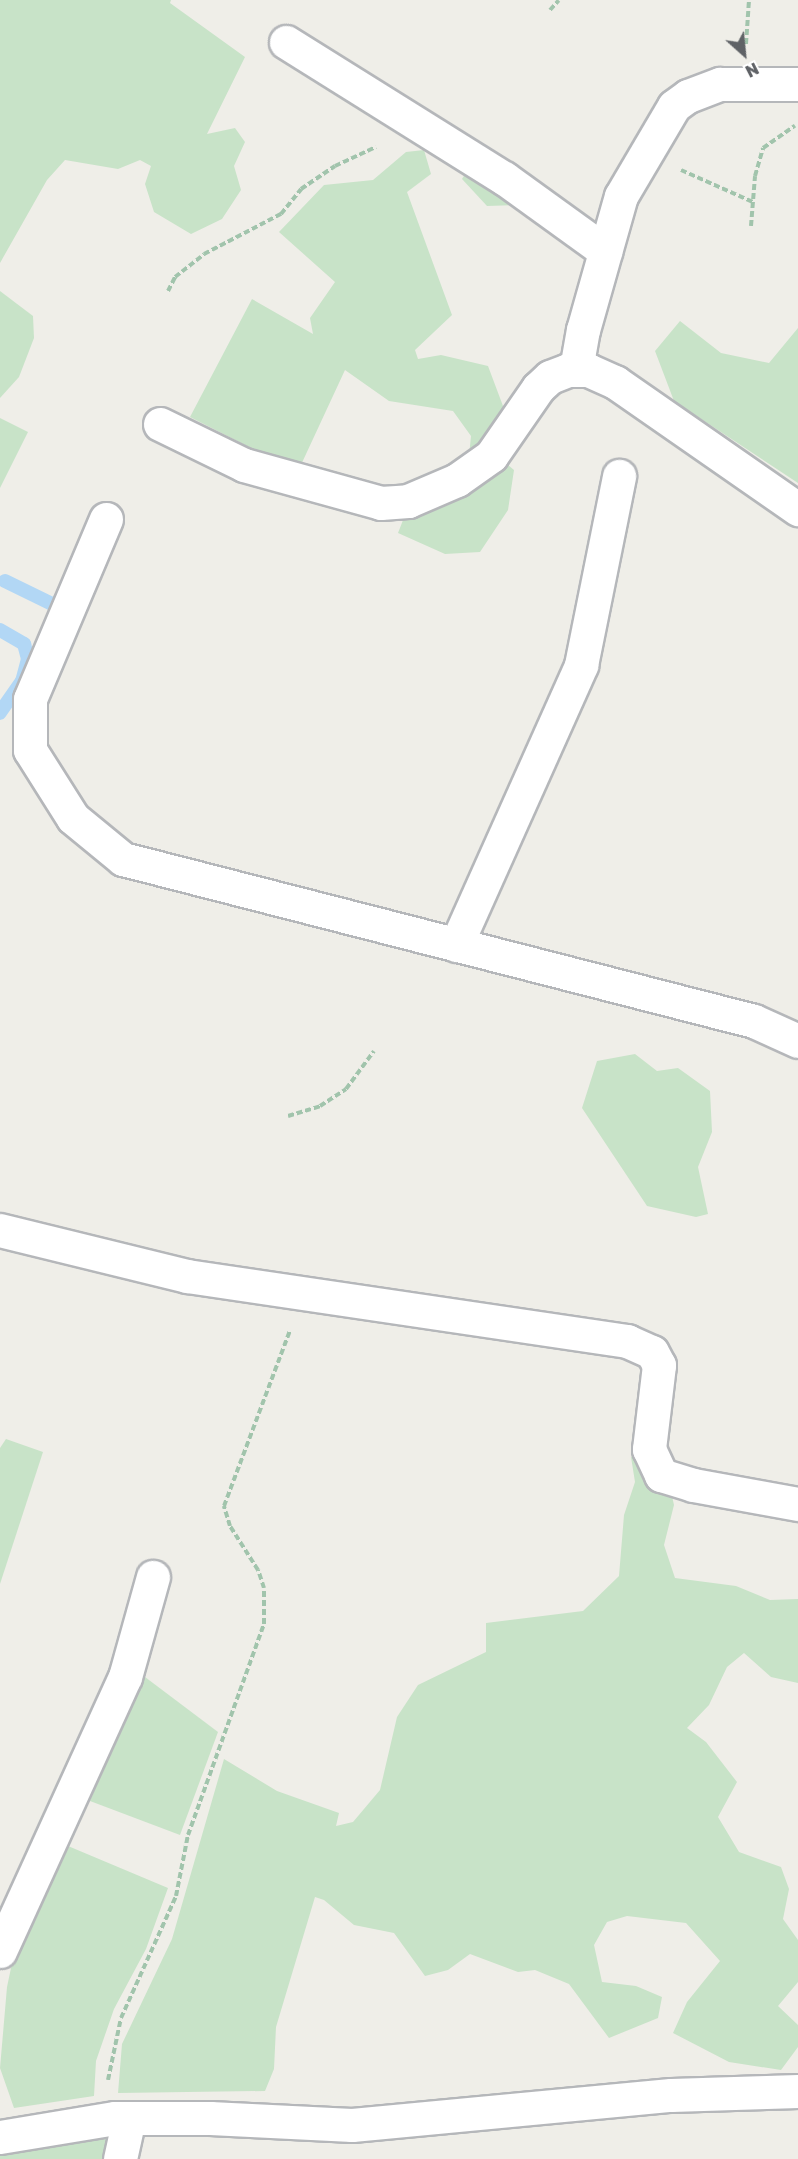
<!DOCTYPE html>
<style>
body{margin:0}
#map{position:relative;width:798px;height:2159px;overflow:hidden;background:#efeee8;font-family:"Golos Text",sans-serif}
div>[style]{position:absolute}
.green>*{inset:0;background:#c8e3c8}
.stream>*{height:14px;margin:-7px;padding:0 7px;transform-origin:7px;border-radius:7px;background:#b2d7f5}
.path>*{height:4px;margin-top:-2px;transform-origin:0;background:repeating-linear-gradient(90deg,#a1c4ac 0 6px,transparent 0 9px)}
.roads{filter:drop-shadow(2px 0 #b5b7ba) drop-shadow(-2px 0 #b5b7ba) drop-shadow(0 2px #b5b7ba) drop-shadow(0 -2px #b5b7ba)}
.minor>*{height:33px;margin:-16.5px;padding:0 16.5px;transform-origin:16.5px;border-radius:16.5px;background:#fff}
span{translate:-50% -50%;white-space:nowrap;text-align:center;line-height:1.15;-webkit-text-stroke:5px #fff;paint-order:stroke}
.north{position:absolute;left:714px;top:24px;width:60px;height:60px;-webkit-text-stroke:4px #fff;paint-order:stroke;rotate:153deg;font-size:16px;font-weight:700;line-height:24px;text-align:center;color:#5f6266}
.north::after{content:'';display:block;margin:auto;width:21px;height:27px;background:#5f6266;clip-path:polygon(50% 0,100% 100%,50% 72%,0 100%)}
</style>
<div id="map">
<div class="green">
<i style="clip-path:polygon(0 0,171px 0,170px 3px,245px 57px,207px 134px,235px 128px,245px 142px,234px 166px,241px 190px,222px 219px,191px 234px,154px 212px,145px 184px,151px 166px,140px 160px,118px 169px,65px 160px,47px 180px,0 263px)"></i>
<i style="clip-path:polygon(424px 150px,431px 174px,407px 192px,452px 315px,415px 350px,418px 359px,441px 355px,488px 366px,503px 406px,503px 461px,514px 470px,508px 510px,480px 552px,445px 554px,398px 533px,405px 515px,469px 456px,471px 436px,453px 411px,389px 401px,345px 370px,300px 467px,249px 447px,190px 417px,252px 299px,313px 334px,310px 318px,335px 282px,279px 232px,324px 185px,373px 180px,406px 152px)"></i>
<i style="clip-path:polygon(502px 160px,530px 176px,530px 197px,517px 205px,487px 206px,462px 179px,471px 165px)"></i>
<i style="clip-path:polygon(0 291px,33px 316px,34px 338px,19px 377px,0 398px)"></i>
<i style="clip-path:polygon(680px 321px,721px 353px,769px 363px,798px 328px,798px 483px,674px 401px,655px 351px)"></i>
<i style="clip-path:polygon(0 418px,28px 432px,0 488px)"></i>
<i style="clip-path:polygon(635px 1054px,657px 1071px,678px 1068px,710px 1091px,712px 1132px,698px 1167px,708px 1214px,696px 1217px,647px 1206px,582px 1108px,597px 1061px)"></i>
<i style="clip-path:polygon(6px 1439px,43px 1452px,0 1584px,0 1448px)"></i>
<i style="clip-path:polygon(641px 1452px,664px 1461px,674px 1505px,664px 1545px,675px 1578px,736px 1586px,770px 1600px,798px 1599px,798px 1683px,771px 1677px,744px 1653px,727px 1667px,709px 1705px,687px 1728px,706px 1742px,737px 1782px,718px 1817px,739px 1852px,781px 1867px,789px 1889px,783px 1919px,798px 1940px,798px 1982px,778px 2006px,798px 2025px,798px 2047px,781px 2070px,729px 2062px,673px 2033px,687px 2002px,720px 1961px,686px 1923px,627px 1916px,607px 1922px,594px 1945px,602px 1982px,636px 1986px,662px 1997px,658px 2018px,609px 2038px,569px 1984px,535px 1970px,518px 1972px,470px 1954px,448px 1970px,425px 1976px,394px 1933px,354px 1925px,324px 1900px,315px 1897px,276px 2027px,274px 2069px,265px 2091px,118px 2093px,122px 2044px,172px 1939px,224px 1759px,277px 1791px,339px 1813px,336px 1826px,353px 1822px,380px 1790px,397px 1717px,418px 1685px,486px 1652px,486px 1623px,583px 1611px,619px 1576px,624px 1515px,635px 1482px,631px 1457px)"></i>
<i style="clip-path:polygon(141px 1674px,218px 1732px,180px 1835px,90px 1801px)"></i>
<i style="clip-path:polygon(68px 1846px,168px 1888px,146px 1949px,114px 2009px,96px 2061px,94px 2096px,14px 2108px,0 2068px,7px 1987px,15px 1949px)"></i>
<i style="clip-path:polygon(107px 2131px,109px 2159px,0 2159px,0 2144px)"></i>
</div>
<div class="stream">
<i style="left:5px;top:581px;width:57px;rotate:26.1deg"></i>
<i style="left:56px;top:606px;width:13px;rotate:-61deg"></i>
<i style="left:0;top:630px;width:28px;rotate:30deg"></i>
<i style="left:24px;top:644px;width:16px;rotate:75deg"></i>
<i style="left:28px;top:659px;width:23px;rotate:105deg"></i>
<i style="left:22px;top:681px;width:39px;rotate:125deg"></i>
</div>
<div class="path">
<i style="left:550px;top:10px;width:13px;rotate:-48deg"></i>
<i style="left:746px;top:44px;width:44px;rotate:-86.1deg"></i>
<i style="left:681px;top:170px;width:79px;rotate:24deg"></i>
<i style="left:751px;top:226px;width:50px;rotate:-85.4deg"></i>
<i style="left:755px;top:176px;width:29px;rotate:-74deg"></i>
<i style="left:763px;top:148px;width:39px;rotate:-35deg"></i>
<i style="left:168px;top:291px;width:16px;rotate:-63deg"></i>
<i style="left:175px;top:277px;width:37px;rotate:-38deg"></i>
<i style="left:204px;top:254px;width:87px;rotate:-27.5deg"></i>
<i style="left:281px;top:214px;width:32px;rotate:-51deg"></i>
<i style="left:301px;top:189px;width:41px;rotate:-34.1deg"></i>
<i style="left:335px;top:166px;width:45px;rotate:-24.9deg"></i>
<i style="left:288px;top:1116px;width:34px;rotate:-17deg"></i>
<i style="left:320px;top:1106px;width:31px;rotate:-33deg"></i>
<i style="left:346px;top:1089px;width:47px;rotate:-53.6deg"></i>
<i style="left:108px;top:2080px;width:63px;rotate:-78.2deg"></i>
<i style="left:121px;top:2018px;width:134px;rotate:-65.7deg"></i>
<i style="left:176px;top:1896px;width:62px;rotate:-78.9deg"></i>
<i style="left:188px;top:1835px;width:224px;rotate:-70.2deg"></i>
<i style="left:264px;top:1624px;width:36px;rotate:-90deg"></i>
<i style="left:264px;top:1588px;width:19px;rotate:-108deg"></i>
<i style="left:258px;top:1570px;width:52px;rotate:-122.5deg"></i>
<i style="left:230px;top:1526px;width:21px;rotate:-107deg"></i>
<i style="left:224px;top:1506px;width:188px;rotate:-69.4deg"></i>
</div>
<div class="roads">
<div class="minor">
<i style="left:286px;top:42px;width:257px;rotate:32deg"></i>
<i style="left:504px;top:178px;width:125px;rotate:35.9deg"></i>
<i style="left:576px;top:369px;width:40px;rotate:-80deg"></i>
<i style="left:583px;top:330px;width:139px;rotate:-74.2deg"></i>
<i style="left:621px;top:196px;width:104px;rotate:-59.5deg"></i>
<i style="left:674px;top:106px;width:17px;rotate:-36deg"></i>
<i style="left:688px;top:96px;width:34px;rotate:-21deg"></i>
<i style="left:720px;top:84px;width:78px"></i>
<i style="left:160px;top:424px;width:93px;rotate:26deg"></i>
<i style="left:244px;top:465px;width:142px;rotate:15.5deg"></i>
<i style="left:381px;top:503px;width:27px;rotate:-4deg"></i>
<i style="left:408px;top:501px;width:53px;rotate:-23.2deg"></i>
<i style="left:457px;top:480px;width:42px;rotate:-35.2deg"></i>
<i style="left:491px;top:456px;width:83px;rotate:-55.3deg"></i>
<i style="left:538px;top:388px;width:16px;rotate:-43deg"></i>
<i style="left:550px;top:377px;width:19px;rotate:-21deg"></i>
<i style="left:568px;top:370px;width:20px"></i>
<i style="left:588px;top:370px;width:30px;rotate:24deg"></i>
<i style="left:615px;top:382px;width:223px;rotate:34.8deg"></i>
<i style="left:106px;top:519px;width:195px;rotate:112.9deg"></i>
<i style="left:30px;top:699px;width:51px;rotate:90deg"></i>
<i style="left:30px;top:750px;width:80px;rotate:57.7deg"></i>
<i style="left:73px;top:818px;width:65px;rotate:39.4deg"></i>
<i style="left:123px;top:859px;width:651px;rotate:14.4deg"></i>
<i style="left:754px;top:1021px;width:48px;rotate:24.4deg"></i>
<i style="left:456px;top:945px;width:307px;rotate:-65.9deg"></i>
<i style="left:581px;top:665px;width:193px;rotate:-78.6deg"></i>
<i style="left:0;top:1230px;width:193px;rotate:13.8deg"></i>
<i style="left:187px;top:1276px;width:445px;rotate:8.4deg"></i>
<i style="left:627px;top:1341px;width:27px;rotate:24deg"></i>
<i style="left:652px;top:1352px;width:15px;rotate:62deg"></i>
<i style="left:659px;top:1365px;width:85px;rotate:96.8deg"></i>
<i style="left:649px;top:1449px;width:29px;rotate:65deg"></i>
<i style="left:661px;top:1475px;width:34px;rotate:17deg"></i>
<i style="left:693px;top:1485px;width:107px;rotate:10.3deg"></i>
<i style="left:0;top:1951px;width:301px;rotate:-65.5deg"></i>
<i style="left:125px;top:1677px;width:104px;rotate:-74.4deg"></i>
<i style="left:0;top:2137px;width:117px;rotate:-9.4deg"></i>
<i style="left:115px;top:2118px;width:95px"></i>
<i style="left:210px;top:2118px;width:142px;rotate:2.8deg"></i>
<i style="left:352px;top:2125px;width:320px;rotate:-5.4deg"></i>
<i style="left:671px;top:2095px;width:127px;rotate:-1.8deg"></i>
<i style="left:120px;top:2159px;width:42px;rotate:-77.6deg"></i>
</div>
</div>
<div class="north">N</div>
</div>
